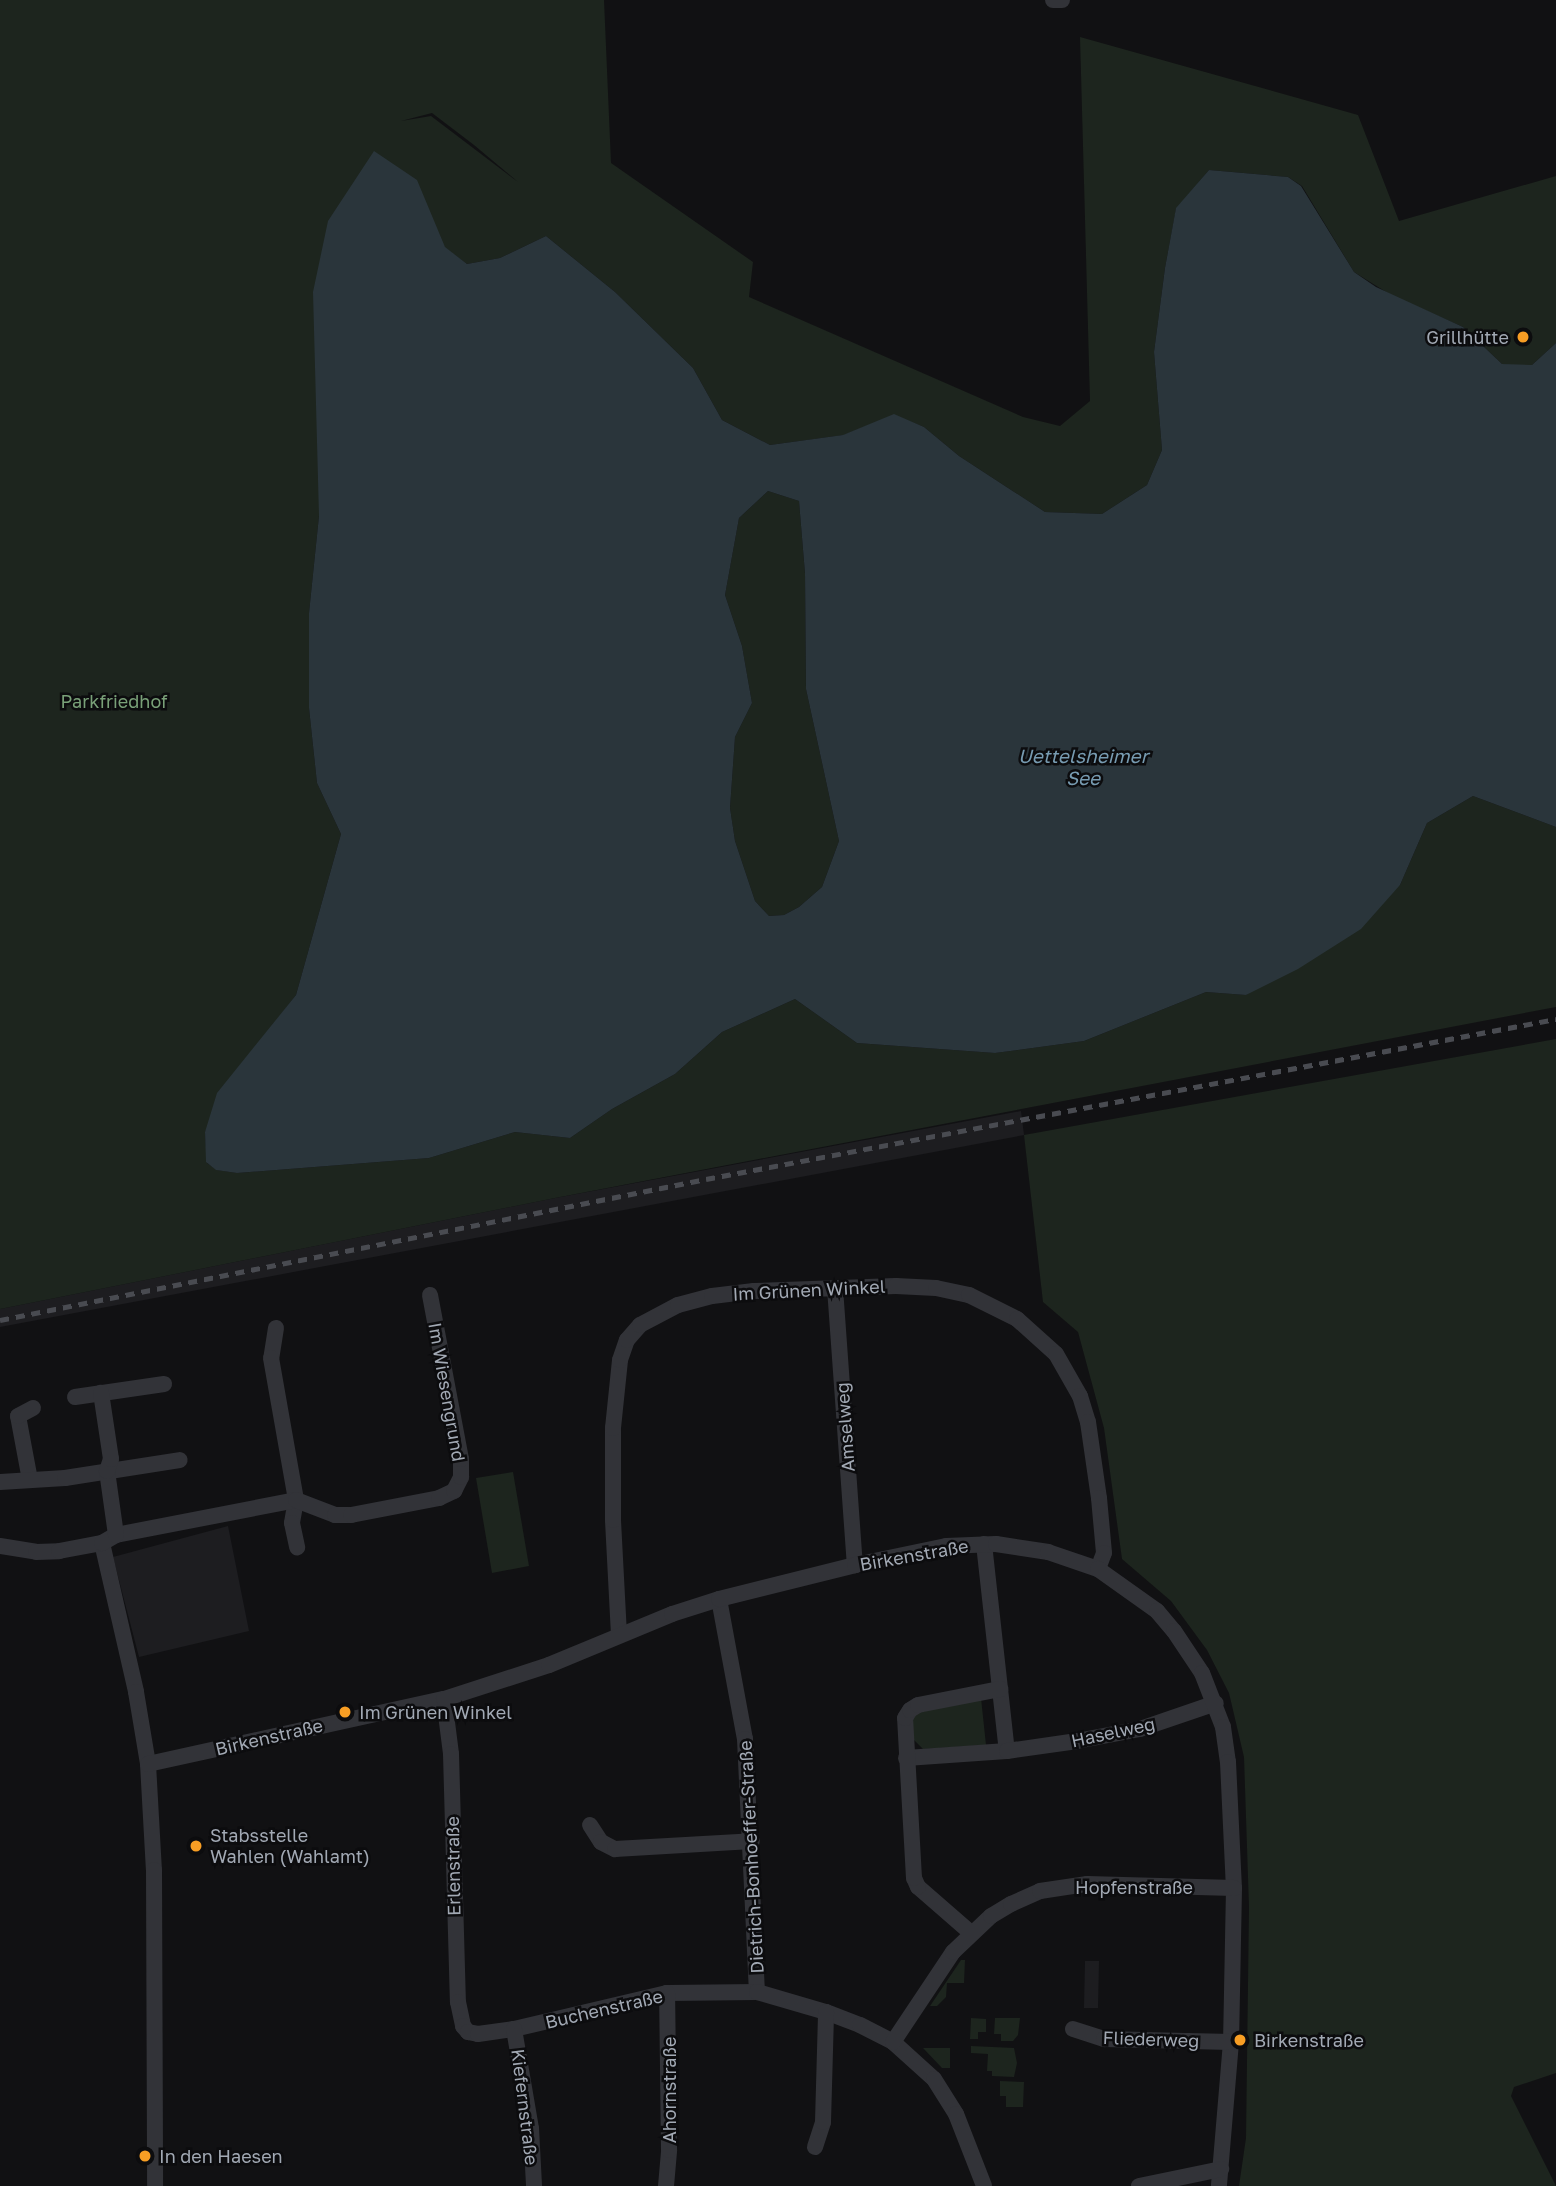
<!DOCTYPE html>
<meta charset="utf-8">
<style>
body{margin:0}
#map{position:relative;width:1556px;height:2186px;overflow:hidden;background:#111113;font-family:"Golos Text",sans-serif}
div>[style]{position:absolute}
.built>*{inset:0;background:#1d1d20}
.green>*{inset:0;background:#1d251e}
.water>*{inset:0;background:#2a353b}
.street>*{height:16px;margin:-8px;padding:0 8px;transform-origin:8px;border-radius:8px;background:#323338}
.rail>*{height:4.5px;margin-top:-2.25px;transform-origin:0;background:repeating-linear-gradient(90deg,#494b51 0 9px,transparent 0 16px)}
.dots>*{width:19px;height:19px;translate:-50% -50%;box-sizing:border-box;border:4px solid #0c0c0e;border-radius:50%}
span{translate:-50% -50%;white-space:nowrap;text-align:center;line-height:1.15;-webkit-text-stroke:5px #0c0c0e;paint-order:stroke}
.poi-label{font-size:18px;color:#a2a9b4}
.right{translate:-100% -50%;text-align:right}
.left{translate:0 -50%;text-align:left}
.park-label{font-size:18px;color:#79a078}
.street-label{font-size:18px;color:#a2a9b4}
.water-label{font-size:19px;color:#779bb1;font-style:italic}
</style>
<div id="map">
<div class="built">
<i style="clip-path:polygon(1021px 1111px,1024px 1135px,0 1327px,0 1309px,555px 1198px)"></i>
<i style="clip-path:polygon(228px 1526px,249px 1631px,139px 1657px,113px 1557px)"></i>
<i style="clip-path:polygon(1085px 1961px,1099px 1961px,1098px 2008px,1084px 2008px)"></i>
</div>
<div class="green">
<i style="clip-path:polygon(evenodd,0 0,604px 0,611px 163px,753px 262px,749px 297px,1023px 417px,1060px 426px,1090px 401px,1080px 37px,1358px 115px,1399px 221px,1556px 176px,1556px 343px,1532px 365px,1514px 366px,1502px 364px,1463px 327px,1391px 295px,1354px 272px,1302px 186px,1288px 177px,1209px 170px,1176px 209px,1165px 268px,1154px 352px,1162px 450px,1147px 485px,1102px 514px,1045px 512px,959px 456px,924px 427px,894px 415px,844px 435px,770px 445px,722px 420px,693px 368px,615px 292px,546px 236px,500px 258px,467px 264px,445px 248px,432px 221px,319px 516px,309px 613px,309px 708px,317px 783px,341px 834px,296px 995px,259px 1043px,205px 1132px,207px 1163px,217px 1170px,237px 1173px,429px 1158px,515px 1132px,570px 1138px,612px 1109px,675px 1074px,722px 1032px,795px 999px,857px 1043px,995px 1053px,1084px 1041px,1206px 992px,1246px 995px,1400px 885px,1427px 823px,1473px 796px,1556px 827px,1556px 1007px,555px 1198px,0 1309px,0 0,432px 113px,474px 145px,518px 182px,431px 116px,401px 121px,432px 113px)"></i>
<i style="clip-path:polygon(768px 491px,799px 501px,805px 573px,806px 689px,839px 841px,822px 887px,799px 907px,784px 915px,769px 916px,755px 901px,735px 841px,730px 808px,735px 737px,752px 703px,742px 646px,725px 595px,739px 518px)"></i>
<i style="clip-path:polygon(1556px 1039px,1556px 2073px,1514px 2087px,1511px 2096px,1556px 2186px,1239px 2186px,1246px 2138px,1249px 1907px,1244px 1757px,1229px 1693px,1207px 1650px,1171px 1601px,1122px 1559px,1104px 1428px,1078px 1332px,1043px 1302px,1024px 1135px)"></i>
<i style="clip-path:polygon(513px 1472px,529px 1566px,492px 1573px,476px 1478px)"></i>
<i style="clip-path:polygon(981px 1698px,986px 1745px,923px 1749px,911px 1737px,911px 1722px,917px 1713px)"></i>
<i style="clip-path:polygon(961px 1960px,965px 1960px,964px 1983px,947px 1983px,946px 1997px,937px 2006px,930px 2006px)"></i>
<i style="clip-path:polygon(971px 2018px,986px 2019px,986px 2032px,978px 2032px,978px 2039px,970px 2039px)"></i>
<i style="clip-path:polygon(995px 2018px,1020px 2018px,1018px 2035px,1013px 2041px,1001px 2041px,1001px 2034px,994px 2034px)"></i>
<i style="clip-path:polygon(971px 2046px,1014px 2048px,1017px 2063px,1014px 2077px,992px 2076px,992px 2071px,987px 2071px,988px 2054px,971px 2053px)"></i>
<i style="clip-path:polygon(923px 2048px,950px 2048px,950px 2068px,942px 2068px)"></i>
<i style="clip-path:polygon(1000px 2081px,1024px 2082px,1023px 2107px,1006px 2107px,1006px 2096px,1000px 2096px)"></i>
</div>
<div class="water">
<i style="clip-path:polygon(evenodd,374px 151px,417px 180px,445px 247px,467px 264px,500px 258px,546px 236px,615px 292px,693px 368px,722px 420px,770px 445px,843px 435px,894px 414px,924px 427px,959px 456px,1045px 512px,1102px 514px,1147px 485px,1162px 450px,1154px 352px,1165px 268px,1176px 208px,1209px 170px,1288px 177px,1301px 186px,1354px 272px,1376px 287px,1463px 327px,1502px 364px,1532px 365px,1556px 343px,1556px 827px,1473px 796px,1427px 823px,1400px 885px,1361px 929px,1298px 969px,1246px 995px,1206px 992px,1084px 1041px,995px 1053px,857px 1043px,795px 999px,722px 1032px,675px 1074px,612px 1109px,570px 1138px,515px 1132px,429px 1158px,237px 1173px,216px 1170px,206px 1162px,205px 1132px,217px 1093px,296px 995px,341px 834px,317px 783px,309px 708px,309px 613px,319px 516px,313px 292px,328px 221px,374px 151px,768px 491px,799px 501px,805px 573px,806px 689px,839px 841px,822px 887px,799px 907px,784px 915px,769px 916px,755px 901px,735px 841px,730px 808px,735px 737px,752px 703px,742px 646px,725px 595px,739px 518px,768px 491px)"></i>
</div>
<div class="street">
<i style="left:1053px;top:0;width:9px"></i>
<i style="left:835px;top:1288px;width:278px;rotate:85.9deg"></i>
<i style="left:276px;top:1328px;width:30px;rotate:99deg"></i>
<i style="left:271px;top:1358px;width:144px;rotate:80deg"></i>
<i style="left:296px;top:1500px;width:23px;rotate:100deg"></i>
<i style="left:292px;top:1523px;width:25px;rotate:78deg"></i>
<i style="left:75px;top:1397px;width:90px;rotate:-8.3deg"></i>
<i style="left:30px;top:1480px;width:65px;rotate:-100.6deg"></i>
<i style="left:18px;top:1416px;width:17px;rotate:-28deg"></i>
<i style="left:0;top:1482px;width:65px;rotate:-3.5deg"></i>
<i style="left:65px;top:1478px;width:116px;rotate:-8.9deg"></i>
<i style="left:116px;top:1535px;width:183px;rotate:-11deg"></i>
<i style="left:296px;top:1500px;width:42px;rotate:21deg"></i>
<i style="left:335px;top:1515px;width:16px"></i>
<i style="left:351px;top:1515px;width:90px;rotate:-10.9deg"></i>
<i style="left:439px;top:1498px;width:17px;rotate:-25deg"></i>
<i style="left:454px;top:1491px;width:16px;rotate:-63deg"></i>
<i style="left:461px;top:1477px;width:18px;rotate:-90deg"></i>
<i style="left:461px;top:1459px;width:167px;rotate:-100.7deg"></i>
<i style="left:102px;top:1543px;width:153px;rotate:77.1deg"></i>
<i style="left:136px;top:1692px;width:73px;rotate:80.5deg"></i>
<i style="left:148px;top:1764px;width:106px;rotate:86.8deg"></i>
<i style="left:154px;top:1870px;width:316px;rotate:89.8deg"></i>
<i style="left:984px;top:1544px;width:208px;rotate:83.7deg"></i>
<i style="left:0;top:1546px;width:36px;rotate:9deg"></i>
<i style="left:36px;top:1552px;width:23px;rotate:-2deg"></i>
<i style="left:59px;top:1551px;width:44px;rotate:-10.5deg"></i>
<i style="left:102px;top:1543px;width:16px;rotate:-30deg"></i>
<i style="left:116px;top:1535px;width:65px;rotate:-98deg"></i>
<i style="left:107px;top:1471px;width:13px;rotate:-72deg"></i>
<i style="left:111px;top:1459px;width:67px;rotate:-98.6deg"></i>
<i style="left:719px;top:1599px;width:142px;rotate:79.5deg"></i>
<i style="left:745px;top:1739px;width:253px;rotate:87.3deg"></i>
<i style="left:619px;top:1635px;width:115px;rotate:-93deg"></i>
<i style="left:613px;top:1520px;width:92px;rotate:-90deg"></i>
<i style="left:613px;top:1428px;width:68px;rotate:-84.1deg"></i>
<i style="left:620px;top:1360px;width:21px;rotate:-71deg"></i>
<i style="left:627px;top:1340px;width:20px;rotate:-49deg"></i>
<i style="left:640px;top:1325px;width:43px;rotate:-27.8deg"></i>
<i style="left:678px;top:1305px;width:35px;rotate:-15deg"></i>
<i style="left:712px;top:1296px;width:42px;rotate:-6.8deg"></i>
<i style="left:754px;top:1291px;width:142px;rotate:-2deg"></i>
<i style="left:896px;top:1286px;width:40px;rotate:2.9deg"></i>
<i style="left:936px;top:1288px;width:34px;rotate:12deg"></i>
<i style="left:969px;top:1295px;width:54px;rotate:26.6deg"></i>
<i style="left:1017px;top:1319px;width:52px;rotate:41.9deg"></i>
<i style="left:1056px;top:1354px;width:48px;rotate:60.3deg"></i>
<i style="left:1080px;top:1396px;width:27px;rotate:73deg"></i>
<i style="left:1088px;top:1422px;width:77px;rotate:81.8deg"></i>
<i style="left:1099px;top:1498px;width:55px;rotate:84.8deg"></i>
<i style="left:1104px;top:1553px;width:17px;rotate:111deg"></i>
<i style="left:444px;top:1699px;width:55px;rotate:82.7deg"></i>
<i style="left:451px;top:1754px;width:248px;rotate:88.4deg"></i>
<i style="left:458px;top:2002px;width:25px;rotate:78deg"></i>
<i style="left:463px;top:2026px;width:8px;rotate:50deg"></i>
<i style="left:468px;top:2032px;width:10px;rotate:11deg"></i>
<i style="left:478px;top:2034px;width:36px;rotate:-8deg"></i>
<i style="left:514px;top:2029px;width:157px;rotate:-13.2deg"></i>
<i style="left:667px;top:1993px;width:90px;rotate:-0.6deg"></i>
<i style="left:757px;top:1992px;width:72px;rotate:16.2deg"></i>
<i style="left:826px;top:2012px;width:36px;rotate:21deg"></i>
<i style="left:860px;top:2025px;width:37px;rotate:27deg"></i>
<i style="left:893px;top:2042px;width:55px;rotate:42.1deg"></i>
<i style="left:934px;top:2079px;width:41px;rotate:57.8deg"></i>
<i style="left:956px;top:2114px;width:77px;rotate:68.7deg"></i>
<i style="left:906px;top:1758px;width:101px;rotate:-4deg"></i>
<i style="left:1007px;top:1751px;width:71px;rotate:-8.1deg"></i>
<i style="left:1077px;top:1741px;width:64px;rotate:-10.8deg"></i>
<i style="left:1140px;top:1729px;width:80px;rotate:-18.9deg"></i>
<i style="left:148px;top:1764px;width:303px;rotate:-12.4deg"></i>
<i style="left:444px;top:1699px;width:110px;rotate:-17.9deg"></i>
<i style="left:549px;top:1665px;width:133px;rotate:-22.5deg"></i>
<i style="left:672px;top:1614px;width:49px;rotate:-17.7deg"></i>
<i style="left:719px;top:1599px;width:140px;rotate:-14deg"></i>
<i style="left:855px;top:1565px;width:93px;rotate:-11.8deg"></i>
<i style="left:946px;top:1546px;width:50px;rotate:-2.3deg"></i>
<i style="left:996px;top:1544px;width:53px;rotate:8.7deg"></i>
<i style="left:1048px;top:1552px;width:53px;rotate:18.8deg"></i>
<i style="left:1098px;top:1569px;width:72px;rotate:35.4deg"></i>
<i style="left:1157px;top:1611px;width:26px;rotate:50deg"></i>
<i style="left:1174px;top:1631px;width:50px;rotate:56.3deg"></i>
<i style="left:1202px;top:1673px;width:58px;rotate:68.7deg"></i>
<i style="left:1223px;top:1727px;width:35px;rotate:82deg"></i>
<i style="left:1228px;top:1762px;width:126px;rotate:87.3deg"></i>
<i style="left:1234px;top:1888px;width:154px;rotate:91.1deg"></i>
<i style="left:1231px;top:2042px;width:144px;rotate:94.8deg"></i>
<i style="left:590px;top:1825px;width:20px;rotate:57deg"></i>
<i style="left:601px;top:1842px;width:16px;rotate:27deg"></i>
<i style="left:615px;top:1849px;width:137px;rotate:-3.3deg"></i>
<i style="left:971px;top:1933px;width:70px;rotate:-139deg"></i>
<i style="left:918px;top:1887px;width:10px;rotate:-114deg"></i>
<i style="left:914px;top:1878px;width:160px;rotate:-93.2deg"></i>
<i style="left:905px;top:1718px;width:9px;rotate:-58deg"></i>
<i style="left:910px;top:1710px;width:9px;rotate:-32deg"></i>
<i style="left:918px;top:1705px;width:84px;rotate:-11deg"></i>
<i style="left:514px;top:2029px;width:100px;rotate:80.3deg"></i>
<i style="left:531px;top:2128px;width:58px;rotate:87deg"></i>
<i style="left:1073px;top:2029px;width:33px;rotate:18deg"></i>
<i style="left:1104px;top:2039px;width:127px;rotate:1.4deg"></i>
<i style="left:893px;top:2042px;width:108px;rotate:-56.3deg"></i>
<i style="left:953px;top:1952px;width:52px;rotate:-43.5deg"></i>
<i style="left:991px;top:1916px;width:23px;rotate:-31deg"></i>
<i style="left:1011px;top:1904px;width:32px;rotate:-24deg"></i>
<i style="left:1040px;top:1891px;width:48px;rotate:-8.5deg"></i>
<i style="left:1087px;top:1884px;width:147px;rotate:1.6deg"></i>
<i style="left:815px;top:2147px;width:26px;rotate:-72deg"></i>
<i style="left:823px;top:2122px;width:110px;rotate:-88.4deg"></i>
<i style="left:666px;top:2186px;width:36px;rotate:-85deg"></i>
<i style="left:669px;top:2150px;width:157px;rotate:-90.7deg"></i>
<i style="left:1139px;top:2186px;width:84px;rotate:-11.7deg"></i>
</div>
<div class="rail">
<i style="left:0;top:1320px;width:720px;rotate:-11.29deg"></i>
<i style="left:706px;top:1179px;width:865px;rotate:-10.66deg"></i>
</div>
<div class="dots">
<i style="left:1523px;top:337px;background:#f89e24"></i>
<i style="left:345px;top:1712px;background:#f89e24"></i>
<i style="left:196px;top:1846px;background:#f89e24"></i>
<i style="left:1240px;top:2040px;background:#f89e24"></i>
<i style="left:145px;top:2156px;background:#f89e24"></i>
</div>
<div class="poi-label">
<span class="right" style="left:1509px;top:337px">Grillhütte</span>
<span class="left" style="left:359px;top:1712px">Im Grünen Winkel</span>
<span class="left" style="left:210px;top:1846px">Stabsstelle<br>Wahlen (Wahlamt)</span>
<span class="left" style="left:1254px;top:2040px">Birkenstraße</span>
<span class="left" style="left:159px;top:2156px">In den Haesen</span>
</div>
<div class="park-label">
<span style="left:114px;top:701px">Parkfriedhof</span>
</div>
<div class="street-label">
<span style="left:809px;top:1290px;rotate:-3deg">Im Grünen Winkel</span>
<span style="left:447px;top:1392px;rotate:80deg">Im Wiesengrund</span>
<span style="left:845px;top:1427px;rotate:-94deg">Amselweg</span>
<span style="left:914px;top:1555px;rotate:-10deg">Birkenstraße</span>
<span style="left:1113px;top:1732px;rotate:-12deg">Haselweg</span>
<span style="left:269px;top:1737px;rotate:-13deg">Birkenstraße</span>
<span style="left:751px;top:1857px;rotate:-93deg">Dietrich-Bonhoeffer-Straße</span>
<span style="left:453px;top:1866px;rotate:-91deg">Erlenstraße</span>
<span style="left:1134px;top:1887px">Hopfenstraße</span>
<span style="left:604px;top:2009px;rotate:-13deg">Buchenstraße</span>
<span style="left:1151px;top:2039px;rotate:2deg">Fliederweg</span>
<span style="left:669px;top:2090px;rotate:-90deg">Ahornstraße</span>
<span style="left:525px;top:2107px;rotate:83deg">Kiefernstraße</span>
</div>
<div class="water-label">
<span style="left:1083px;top:767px">Uettelsheimer<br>See</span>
</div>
</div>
